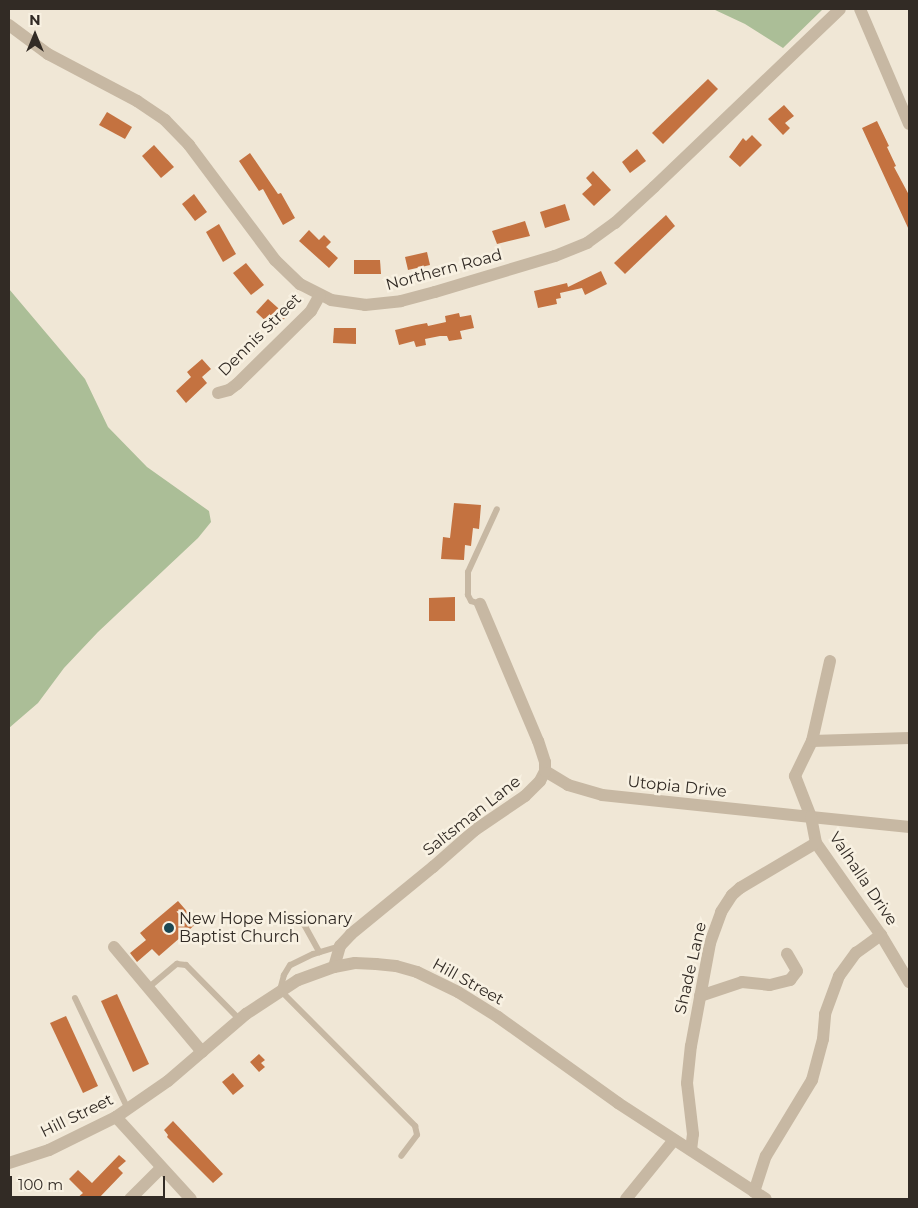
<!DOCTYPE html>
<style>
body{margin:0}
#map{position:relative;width:918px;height:1208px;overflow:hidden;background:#f0e7d6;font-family:Montserrat,sans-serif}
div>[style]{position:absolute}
.green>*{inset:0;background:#abbe97}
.building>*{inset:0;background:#c47240}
.service>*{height:6px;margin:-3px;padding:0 3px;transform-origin:3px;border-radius:3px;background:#c7b8a3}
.minor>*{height:12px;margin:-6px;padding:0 6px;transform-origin:6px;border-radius:6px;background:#c7b8a3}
.tertiary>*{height:12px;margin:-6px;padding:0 6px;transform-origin:6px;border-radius:6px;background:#c7b8a3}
.dots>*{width:14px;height:14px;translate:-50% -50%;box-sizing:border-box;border:2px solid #f8f1e2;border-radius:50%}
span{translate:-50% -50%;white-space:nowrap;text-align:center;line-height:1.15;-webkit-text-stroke:5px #f8f1e2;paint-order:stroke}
.street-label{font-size:16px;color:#322b25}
.poi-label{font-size:16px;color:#322b25}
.left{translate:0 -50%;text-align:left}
.frame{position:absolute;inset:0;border:10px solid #322b25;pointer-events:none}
.north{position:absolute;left:10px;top:10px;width:50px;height:50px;-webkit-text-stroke:4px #f8f1e2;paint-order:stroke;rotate:0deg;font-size:14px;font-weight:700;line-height:20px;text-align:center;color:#322b25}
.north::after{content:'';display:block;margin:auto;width:18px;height:22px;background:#322b25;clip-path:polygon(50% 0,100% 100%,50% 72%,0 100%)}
.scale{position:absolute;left:10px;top:1176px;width:155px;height:22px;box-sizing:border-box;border:2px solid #322b25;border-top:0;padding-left:6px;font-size:15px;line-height:18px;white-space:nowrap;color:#322b25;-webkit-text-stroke:4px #f8f1e2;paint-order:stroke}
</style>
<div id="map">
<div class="green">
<i style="clip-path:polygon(713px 9px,823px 9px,783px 48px,745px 24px)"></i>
<i style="clip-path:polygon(9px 289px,85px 379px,108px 427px,147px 467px,209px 511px,211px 522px,198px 538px,98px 632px,64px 668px,38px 703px,9px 728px)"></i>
</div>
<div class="building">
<i style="clip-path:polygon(708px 79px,718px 89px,663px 144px,652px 133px)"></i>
<i style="clip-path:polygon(784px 105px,794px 116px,785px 123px,790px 128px,783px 135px,768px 119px)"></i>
<i style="clip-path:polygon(107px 112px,132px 127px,125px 139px,99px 125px)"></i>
<i style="clip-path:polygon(877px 121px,889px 146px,887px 147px,896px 166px,894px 167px,909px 195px,909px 230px,862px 128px)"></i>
<i style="clip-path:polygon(752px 135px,762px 145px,740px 167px,729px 157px,743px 138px,746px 141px)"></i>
<i style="clip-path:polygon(154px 145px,174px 167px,161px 178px,142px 156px)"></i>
<i style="clip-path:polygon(637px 149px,646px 161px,630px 173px,622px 162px)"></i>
<i style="clip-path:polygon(250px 153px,278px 194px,281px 193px,295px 218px,283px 225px,263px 189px,259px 191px,239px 161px)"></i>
<i style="clip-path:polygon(593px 171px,611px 190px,594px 206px,582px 194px,592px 185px,586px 178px)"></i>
<i style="clip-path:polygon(194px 194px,207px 212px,195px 221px,182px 204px)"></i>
<i style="clip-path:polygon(565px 204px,570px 220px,545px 228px,540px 212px)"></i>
<i style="clip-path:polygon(666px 215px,675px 226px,625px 274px,614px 263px)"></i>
<i style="clip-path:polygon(525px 221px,530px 236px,497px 244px,492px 231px)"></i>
<i style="clip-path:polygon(219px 224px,236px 254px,223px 262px,206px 232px)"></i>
<i style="clip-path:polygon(309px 230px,319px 240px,324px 235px,331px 242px,326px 247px,338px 258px,329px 268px,299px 241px)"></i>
<i style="clip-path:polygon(427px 252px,430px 265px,408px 270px,405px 257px)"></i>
<i style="clip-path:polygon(354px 260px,380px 260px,381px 274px,354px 274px)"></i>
<i style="clip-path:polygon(246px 263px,264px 285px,251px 295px,233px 273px)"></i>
<i style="clip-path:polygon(601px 271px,607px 284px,585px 295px,582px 288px,560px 293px,561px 298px,556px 299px,557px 304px,538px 308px,534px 291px,567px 283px,568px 287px)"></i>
<i style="clip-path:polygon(268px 299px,287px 316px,274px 329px,256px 312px)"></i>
<i style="clip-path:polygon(459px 313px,460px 317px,471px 315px,474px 328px,460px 331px,462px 339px,449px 341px,447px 336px,440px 336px,425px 339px,426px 345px,416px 347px,414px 341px,399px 345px,395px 330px,416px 325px,427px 323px,428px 326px,446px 322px,445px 316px)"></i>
<i style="clip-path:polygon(334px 328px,356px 328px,356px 344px,333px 343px)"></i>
<i style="clip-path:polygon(202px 359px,211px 369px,202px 377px,207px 383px,186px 403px,176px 391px,191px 377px,187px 372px)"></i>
<i style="clip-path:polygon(454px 503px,481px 505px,479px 529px,473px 528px,471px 546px,465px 545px,464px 560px,441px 559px,443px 537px,450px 538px)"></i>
<i style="clip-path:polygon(455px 597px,455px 621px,429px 621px,429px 598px)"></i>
<i style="clip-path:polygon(178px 901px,197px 923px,159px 956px,152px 949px,137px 962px,130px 953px,146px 940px,140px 933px)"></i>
<i style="clip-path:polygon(117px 994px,149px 1064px,133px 1072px,101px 1001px)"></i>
<i style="clip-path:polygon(66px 1016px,98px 1086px,83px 1093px,50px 1023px)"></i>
<i style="clip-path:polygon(259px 1054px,265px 1060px,261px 1063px,265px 1067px,259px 1072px,250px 1062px)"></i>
<i style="clip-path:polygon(233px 1073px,244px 1086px,233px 1095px,222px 1082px)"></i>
<i style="clip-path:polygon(173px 1121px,223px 1174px,213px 1183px,167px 1137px,168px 1135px,164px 1130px)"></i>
<i style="clip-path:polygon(119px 1155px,126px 1161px,118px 1168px,123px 1173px,98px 1199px,76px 1199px,83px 1193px,69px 1179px,78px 1170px,92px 1183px)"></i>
</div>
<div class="service">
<i style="left:480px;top:604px;width:9px;rotate:-162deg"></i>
<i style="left:471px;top:601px;width:7px;rotate:-117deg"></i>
<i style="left:468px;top:595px;width:23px;rotate:-90deg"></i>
<i style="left:468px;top:572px;width:69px;rotate:-65.3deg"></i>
<i style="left:301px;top:919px;width:38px;rotate:61deg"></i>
<i style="left:340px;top:946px;width:28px;rotate:163deg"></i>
<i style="left:313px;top:954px;width:25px;rotate:154deg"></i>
<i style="left:290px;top:965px;width:12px;rotate:121deg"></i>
<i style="left:284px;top:975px;width:16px;rotate:105deg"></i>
<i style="left:280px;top:990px;width:192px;rotate:45.2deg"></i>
<i style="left:415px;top:1126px;width:9px;rotate:77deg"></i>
<i style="left:417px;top:1135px;width:26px;rotate:127deg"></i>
<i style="left:148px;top:988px;width:38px;rotate:-40deg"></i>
<i style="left:177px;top:964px;width:9px;rotate:6deg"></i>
<i style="left:186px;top:965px;width:77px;rotate:45.5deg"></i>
<i style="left:75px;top:998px;width:123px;rotate:64.5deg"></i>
</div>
<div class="minor">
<i style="left:860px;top:9px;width:125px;rotate:66.9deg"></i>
<i style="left:9px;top:25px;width:49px;rotate:36.6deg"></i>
<i style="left:48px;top:54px;width:101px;rotate:27.8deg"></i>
<i style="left:137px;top:101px;width:34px;rotate:34deg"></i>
<i style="left:165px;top:120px;width:35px;rotate:46deg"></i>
<i style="left:189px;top:145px;width:144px;rotate:53.2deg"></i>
<i style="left:275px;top:260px;width:35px;rotate:44deg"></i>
<i style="left:300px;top:284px;width:35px;rotate:27deg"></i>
<i style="left:331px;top:300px;width:34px;rotate:8deg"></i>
<i style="left:365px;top:305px;width:36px;rotate:-6deg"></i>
<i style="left:401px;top:301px;width:35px;rotate:-15deg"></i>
<i style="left:435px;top:292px;width:125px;rotate:-16.7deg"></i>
<i style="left:555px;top:256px;width:35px;rotate:-22deg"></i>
<i style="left:587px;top:243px;width:34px;rotate:-36deg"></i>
<i style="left:615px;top:223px;width:53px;rotate:-42.7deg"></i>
<i style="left:654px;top:187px;width:257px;rotate:-43.7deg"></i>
<i style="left:218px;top:393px;width:11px;rotate:-15deg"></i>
<i style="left:229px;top:390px;width:10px;rotate:-37deg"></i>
<i style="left:237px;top:384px;width:104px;rotate:-44.6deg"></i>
<i style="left:311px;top:311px;width:18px;rotate:-61deg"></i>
<i style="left:909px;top:738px;width:97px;rotate:178.2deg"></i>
<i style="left:812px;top:741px;width:39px;rotate:116deg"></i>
<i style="left:795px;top:776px;width:44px;rotate:68.7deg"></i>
<i style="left:811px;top:817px;width:99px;rotate:5.8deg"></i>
<i style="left:812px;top:741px;width:82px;rotate:-77.3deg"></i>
<i style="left:545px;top:771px;width:27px;rotate:31deg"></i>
<i style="left:568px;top:785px;width:35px;rotate:16deg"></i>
<i style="left:602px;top:795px;width:210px;rotate:6deg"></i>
<i style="left:811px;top:817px;width:26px;rotate:79deg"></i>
<i style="left:816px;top:843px;width:113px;rotate:54.8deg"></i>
<i style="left:881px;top:935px;width:55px;rotate:59.2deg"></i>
<i style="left:114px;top:947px;width:137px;rotate:50deg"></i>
<i style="left:334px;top:967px;width:22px;rotate:-74deg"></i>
<i style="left:340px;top:946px;width:16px;rotate:-47deg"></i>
<i style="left:351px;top:934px;width:106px;rotate:-39.3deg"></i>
<i style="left:433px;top:867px;width:56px;rotate:-41.4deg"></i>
<i style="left:475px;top:830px;width:60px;rotate:-34.2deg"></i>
<i style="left:525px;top:796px;width:21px;rotate:-45deg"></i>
<i style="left:540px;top:781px;width:11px;rotate:-63deg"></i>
<i style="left:545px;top:771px;width:9px;rotate:-90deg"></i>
<i style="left:545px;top:762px;width:22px;rotate:-108deg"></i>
<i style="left:538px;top:741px;width:149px;rotate:-112.9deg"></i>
<i style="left:700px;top:996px;width:44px;rotate:-18.4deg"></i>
<i style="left:742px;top:982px;width:28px;rotate:6deg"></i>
<i style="left:770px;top:985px;width:21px;rotate:-14deg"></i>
<i style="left:790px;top:980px;width:11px;rotate:-52deg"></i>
<i style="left:797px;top:971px;width:20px;rotate:-120deg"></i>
<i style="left:116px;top:1117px;width:111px;rotate:47.6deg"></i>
<i style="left:691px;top:1150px;width:16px;rotate:-83deg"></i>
<i style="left:693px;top:1134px;width:51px;rotate:-96.7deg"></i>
<i style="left:687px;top:1083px;width:37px;rotate:-84deg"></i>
<i style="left:691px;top:1046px;width:105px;rotate:-79.5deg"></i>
<i style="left:710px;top:943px;width:33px;rotate:-70deg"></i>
<i style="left:721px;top:912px;width:20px;rotate:-57deg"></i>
<i style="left:732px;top:895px;width:11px;rotate:-41deg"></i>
<i style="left:740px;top:888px;width:88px;rotate:-30.6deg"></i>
<i style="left:754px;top:1192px;width:38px;rotate:-72deg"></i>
<i style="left:766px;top:1156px;width:89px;rotate:-58.8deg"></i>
<i style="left:812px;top:1080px;width:42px;rotate:-75deg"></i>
<i style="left:823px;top:1039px;width:25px;rotate:-85deg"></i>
<i style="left:825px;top:1014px;width:40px;rotate:-69.8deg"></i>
<i style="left:839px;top:976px;width:29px;rotate:-54deg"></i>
<i style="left:856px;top:953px;width:31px;rotate:-36deg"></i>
<i style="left:130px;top:1199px;width:44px;rotate:-45deg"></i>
<i style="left:626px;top:1199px;width:76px;rotate:-50.9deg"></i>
</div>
<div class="tertiary">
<i style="left:9px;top:1163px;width:42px;rotate:-18deg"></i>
<i style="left:49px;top:1150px;width:75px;rotate:-26.2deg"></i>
<i style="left:116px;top:1117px;width:63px;rotate:-34.7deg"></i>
<i style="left:168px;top:1081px;width:103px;rotate:-40.7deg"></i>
<i style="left:246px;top:1014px;width:62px;rotate:-33.2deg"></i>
<i style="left:298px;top:980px;width:38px;rotate:-20deg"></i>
<i style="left:334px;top:967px;width:21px;rotate:-11deg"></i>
<i style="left:355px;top:963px;width:21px;rotate:3deg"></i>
<i style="left:376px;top:964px;width:20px;rotate:6deg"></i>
<i style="left:396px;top:966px;width:22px;rotate:16deg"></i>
<i style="left:417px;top:972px;width:46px;rotate:26deg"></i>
<i style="left:458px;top:992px;width:47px;rotate:32deg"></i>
<i style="left:498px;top:1017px;width:148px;rotate:35.6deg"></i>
<i style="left:618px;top:1103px;width:176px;rotate:33deg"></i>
</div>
<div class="dots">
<i style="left:169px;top:928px;background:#1b4752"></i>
</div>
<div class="street-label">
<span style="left:444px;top:270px;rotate:-15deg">Northern Road</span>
<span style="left:260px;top:335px;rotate:-45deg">Dennis Street</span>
<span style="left:677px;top:787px;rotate:6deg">Utopia Drive</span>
<span style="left:472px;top:816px;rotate:-38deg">Saltsman Lane</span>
<span style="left:863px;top:879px;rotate:56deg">Valhalla Drive</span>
<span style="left:691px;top:968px;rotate:-77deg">Shade Lane</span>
<span style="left:468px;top:982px;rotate:29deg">Hill Street</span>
<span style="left:77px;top:1116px;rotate:-26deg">Hill Street</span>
</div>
<div class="poi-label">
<span class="left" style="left:179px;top:928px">New Hope Missionary<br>Baptist Church</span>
</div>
<div class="frame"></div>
<div class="north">N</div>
<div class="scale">100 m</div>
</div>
